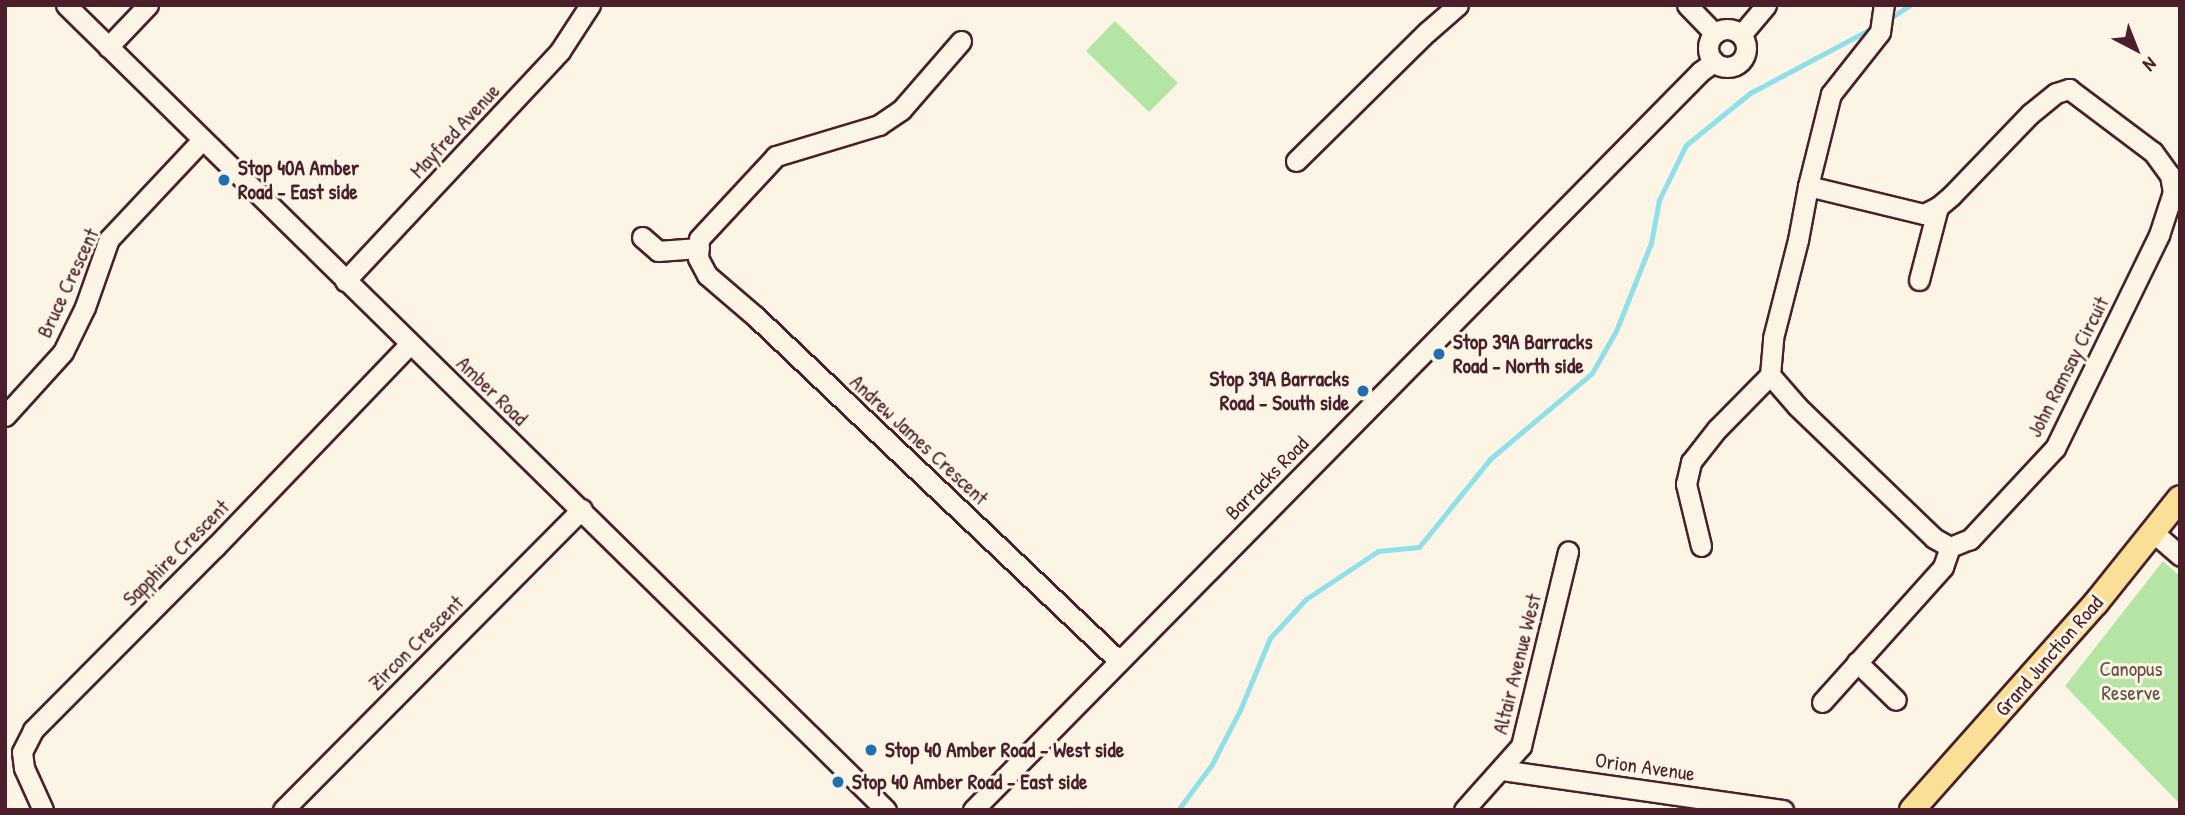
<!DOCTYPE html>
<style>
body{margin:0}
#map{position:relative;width:2185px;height:815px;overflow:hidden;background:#fcf5e5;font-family:"Patrick Hand",sans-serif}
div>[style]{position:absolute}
.green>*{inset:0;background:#b5e5a5}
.stream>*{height:5px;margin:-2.5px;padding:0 2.5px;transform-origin:2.5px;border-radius:2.5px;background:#8fe0e9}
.roads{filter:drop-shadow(2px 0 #4a1f2b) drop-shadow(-2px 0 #4a1f2b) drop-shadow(0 2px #4a1f2b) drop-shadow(0 -2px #4a1f2b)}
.minor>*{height:19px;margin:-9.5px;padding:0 9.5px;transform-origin:9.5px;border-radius:9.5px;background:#fcf5e5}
.minor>.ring{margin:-9.5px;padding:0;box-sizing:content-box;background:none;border:19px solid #fcf5e5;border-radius:50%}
.major>*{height:24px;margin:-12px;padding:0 12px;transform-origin:12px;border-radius:12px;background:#fadf96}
.dots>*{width:19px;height:19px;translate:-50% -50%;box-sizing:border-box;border:4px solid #fcf5e5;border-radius:50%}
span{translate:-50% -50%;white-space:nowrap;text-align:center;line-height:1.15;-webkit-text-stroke:6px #fcf5e5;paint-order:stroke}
.street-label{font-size:21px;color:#4a1f2b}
.poi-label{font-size:21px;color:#4a1f2b;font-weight:700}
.left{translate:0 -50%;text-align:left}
.right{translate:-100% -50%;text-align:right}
.park-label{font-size:21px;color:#65504a}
.frame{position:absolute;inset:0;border:7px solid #4a1f2b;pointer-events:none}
.north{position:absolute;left:2101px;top:14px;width:70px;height:70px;-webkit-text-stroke:5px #fcf5e5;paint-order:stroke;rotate:138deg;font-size:19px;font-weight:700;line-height:28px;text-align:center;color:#4a1f2b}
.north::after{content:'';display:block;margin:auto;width:24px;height:32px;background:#4a1f2b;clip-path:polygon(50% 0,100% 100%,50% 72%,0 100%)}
</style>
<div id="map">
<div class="green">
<i style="clip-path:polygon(1115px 21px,1178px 83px,1149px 112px,1086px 51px)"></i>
<i style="clip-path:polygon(2163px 561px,2180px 576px,2180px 804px,2065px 686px)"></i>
</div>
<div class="stream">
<i style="left:1887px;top:20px;width:27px;rotate:-33deg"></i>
<i style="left:1178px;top:810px;width:57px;rotate:-53.5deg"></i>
<i style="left:1212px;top:764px;width:61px;rotate:-62.6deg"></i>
<i style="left:1240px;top:710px;width:78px;rotate:-67.4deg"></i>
<i style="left:1270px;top:638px;width:53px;rotate:-47.3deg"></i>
<i style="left:1306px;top:599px;width:87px;rotate:-33.7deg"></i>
<i style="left:1378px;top:551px;width:41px;rotate:-5.6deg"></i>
<i style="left:1419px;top:547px;width:113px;rotate:-51.1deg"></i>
<i style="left:1490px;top:459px;width:133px;rotate:-40.1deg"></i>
<i style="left:1592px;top:373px;width:48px;rotate:-60.3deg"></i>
<i style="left:1616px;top:331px;width:95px;rotate:-68.3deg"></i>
<i style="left:1651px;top:243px;width:44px;rotate:-79.5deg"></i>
<i style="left:1659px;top:200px;width:61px;rotate:-63.9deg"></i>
<i style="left:1686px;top:145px;width:82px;rotate:-39.1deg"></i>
<i style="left:1750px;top:93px;width:143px;rotate:-28deg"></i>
</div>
<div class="roads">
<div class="minor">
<i style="left:66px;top:5px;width:1149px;rotate:44.47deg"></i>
<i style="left:1687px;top:5px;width:40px;rotate:46deg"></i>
<i class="ring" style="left:1708px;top:29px;width:19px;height:19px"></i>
<i style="left:1741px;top:35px;width:39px;rotate:-50deg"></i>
<i style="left:961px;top:41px;width:91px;rotate:131deg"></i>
<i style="left:901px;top:110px;width:27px;rotate:146deg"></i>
<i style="left:879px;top:125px;width:108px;rotate:163.2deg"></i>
<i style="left:776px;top:156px;width:113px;rotate:132.9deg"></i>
<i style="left:699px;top:239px;width:19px;rotate:93deg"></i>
<i style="left:698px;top:258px;width:19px;rotate:62deg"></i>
<i style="left:707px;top:275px;width:65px;rotate:40.6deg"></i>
<i style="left:756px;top:317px;width:500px;rotate:43.46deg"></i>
<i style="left:108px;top:47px;width:58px;rotate:-46.4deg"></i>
<i style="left:1296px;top:161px;width:184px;rotate:-44.6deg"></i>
<i style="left:1427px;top:32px;width:41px;rotate:-41.1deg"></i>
<i style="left:1808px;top:186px;width:119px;rotate:13.6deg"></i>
<i style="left:1924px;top:214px;width:16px;rotate:-27deg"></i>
<i style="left:1938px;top:207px;width:17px;rotate:-40deg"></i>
<i style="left:1951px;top:196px;width:114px;rotate:-46.1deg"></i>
<i style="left:2030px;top:114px;width:33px;rotate:-39deg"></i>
<i style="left:2056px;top:93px;width:14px;rotate:-17deg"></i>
<i style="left:2069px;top:89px;width:105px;rotate:36.9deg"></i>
<i style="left:2153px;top:152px;width:29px;rotate:54deg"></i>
<i style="left:2170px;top:175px;width:17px;rotate:80deg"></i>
<i style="left:2173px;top:192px;width:45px;rotate:108deg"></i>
<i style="left:2159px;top:235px;width:237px;rotate:116deg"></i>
<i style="left:2055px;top:448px;width:125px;rotate:133deg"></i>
<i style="left:1970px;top:539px;width:22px;rotate:158deg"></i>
<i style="left:1950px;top:547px;width:18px;rotate:-151deg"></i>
<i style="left:1934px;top:538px;width:190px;rotate:-136.1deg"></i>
<i style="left:1797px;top:406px;width:41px;rotate:-131.1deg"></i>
<i style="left:1770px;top:375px;width:37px;rotate:-85deg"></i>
<i style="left:1773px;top:338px;width:101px;rotate:-75.7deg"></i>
<i style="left:1798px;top:240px;width:55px;rotate:-79.5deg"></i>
<i style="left:1808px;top:186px;width:95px;rotate:-76deg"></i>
<i style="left:1831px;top:94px;width:79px;rotate:-51.7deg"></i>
<i style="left:1880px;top:32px;width:27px;rotate:-82deg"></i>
<i style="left:642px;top:237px;width:21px;rotate:41deg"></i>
<i style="left:658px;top:251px;width:41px;rotate:-4.2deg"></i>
<i style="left:1919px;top:280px;width:75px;rotate:-75.4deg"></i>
<i style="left:345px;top:281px;width:315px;rotate:-46.9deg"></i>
<i style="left:560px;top:51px;width:55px;rotate:-56.9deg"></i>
<i style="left:5px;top:416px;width:86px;rotate:-47.8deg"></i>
<i style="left:63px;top:352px;width:50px;rotate:-63.9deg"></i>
<i style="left:85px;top:307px;width:72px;rotate:-70.6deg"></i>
<i style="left:109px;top:239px;width:136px;rotate:-46.8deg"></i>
<i style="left:2154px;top:533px;width:35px;rotate:41deg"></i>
<i style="left:1701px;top:546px;width:64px;rotate:-103.6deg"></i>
<i style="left:1686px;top:484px;width:23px;rotate:-77deg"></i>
<i style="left:1691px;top:462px;width:42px;rotate:-51.8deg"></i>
<i style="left:1717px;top:429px;width:76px;rotate:-45.5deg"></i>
<i style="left:1857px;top:662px;width:54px;rotate:44.3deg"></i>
<i style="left:1822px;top:702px;width:181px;rotate:-48.1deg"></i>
<i style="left:1943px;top:567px;width:21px;rotate:-71deg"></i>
<i style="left:1501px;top:770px;width:285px;rotate:8.1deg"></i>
<i style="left:43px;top:810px;width:46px;rotate:-114.3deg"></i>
<i style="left:24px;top:768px;width:16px;rotate:-97deg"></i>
<i style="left:22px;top:752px;width:25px;rotate:-63deg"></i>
<i style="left:33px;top:730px;width:258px;rotate:-45.2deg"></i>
<i style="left:215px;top:547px;width:281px;rotate:-46.2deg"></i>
<i style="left:283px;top:810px;width:424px;rotate:-45.2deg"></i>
<i style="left:973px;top:810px;width:1037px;rotate:-45.43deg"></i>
<i style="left:1701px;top:71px;width:16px;rotate:-35deg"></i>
<i style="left:1464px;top:810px;width:86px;rotate:-48.3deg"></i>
<i style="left:1521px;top:746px;width:200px;rotate:-76.4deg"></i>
</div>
<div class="major">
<i style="left:1912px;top:810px;width:277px;rotate:-48.4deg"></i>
<i style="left:2096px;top:603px;width:134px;rotate:-51.3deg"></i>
</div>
</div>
<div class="dots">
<i style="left:224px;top:180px;background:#1f6fb2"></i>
<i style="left:1439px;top:354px;background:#1f6fb2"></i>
<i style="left:1363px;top:391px;background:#1f6fb2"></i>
<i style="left:871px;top:750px;background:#1f6fb2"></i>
<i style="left:838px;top:782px;background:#1f6fb2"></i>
</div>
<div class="street-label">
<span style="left:455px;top:131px;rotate:-47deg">Mayfred Avenue</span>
<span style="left:68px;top:283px;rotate:-65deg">Bruce Crescent</span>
<span style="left:2068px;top:367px;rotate:-63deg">John Ramsay Circuit</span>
<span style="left:492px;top:391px;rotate:44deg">Amber Road</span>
<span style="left:919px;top:440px;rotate:43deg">Andrew James Crescent</span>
<span style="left:1267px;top:478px;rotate:-45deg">Barracks Road</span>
<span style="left:176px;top:553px;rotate:-45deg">Sapphire Crescent</span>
<span style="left:416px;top:643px;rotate:-45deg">Zircon Crescent</span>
<span style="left:2049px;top:656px;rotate:-49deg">Grand Junction Road</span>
<span style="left:1517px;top:664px;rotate:-76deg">Altair Avenue West</span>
<span style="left:1645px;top:767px;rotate:8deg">Orion Avenue</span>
</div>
<div class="poi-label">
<span class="left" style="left:238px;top:180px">Stop 40A Amber<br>Road - East side</span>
<span class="left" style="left:1453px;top:354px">Stop 39A Barracks<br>Road - North side</span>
<span class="right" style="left:1349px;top:391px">Stop 39A Barracks<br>Road - South side</span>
<span class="left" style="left:885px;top:750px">Stop 40 Amber Road - West side</span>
<span class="left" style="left:852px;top:782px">Stop 40 Amber Road - East side</span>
</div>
<div class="park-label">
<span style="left:2131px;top:681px">Canopus<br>Reserve</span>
</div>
<div class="frame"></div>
<div class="north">N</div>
</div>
